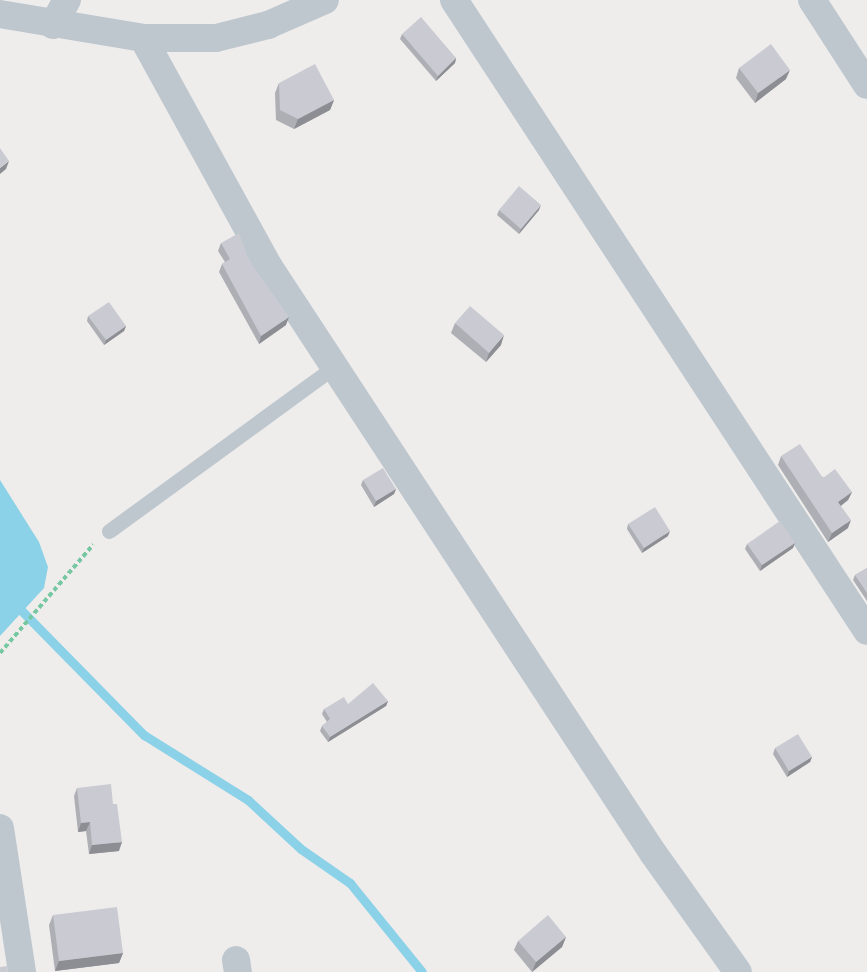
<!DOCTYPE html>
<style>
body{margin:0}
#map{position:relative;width:867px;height:972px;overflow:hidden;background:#efedec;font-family:"Source Sans 3",sans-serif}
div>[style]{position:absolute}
.water>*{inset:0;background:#8bd1e7}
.stream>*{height:9px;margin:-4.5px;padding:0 4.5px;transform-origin:4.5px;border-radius:4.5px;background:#8bd1e7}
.path>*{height:4px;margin-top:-2px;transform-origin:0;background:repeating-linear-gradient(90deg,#76c8a2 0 4.5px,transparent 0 7.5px)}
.service>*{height:15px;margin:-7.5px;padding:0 7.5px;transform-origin:7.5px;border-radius:7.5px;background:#bec7ce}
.minor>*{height:28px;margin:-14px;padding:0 14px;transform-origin:14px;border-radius:14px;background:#bec7ce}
.wall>*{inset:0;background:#aeafb5}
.shaded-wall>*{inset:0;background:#8d8e93}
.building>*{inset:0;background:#cacbd2}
span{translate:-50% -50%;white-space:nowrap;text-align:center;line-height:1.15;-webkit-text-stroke:6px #fff;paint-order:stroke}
</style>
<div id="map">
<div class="water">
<i style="clip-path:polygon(0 480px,39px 542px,48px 567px,44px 588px,0 636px)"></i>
</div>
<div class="stream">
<i style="left:18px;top:607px;width:180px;rotate:45.5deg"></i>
<i style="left:144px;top:735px;width:123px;rotate:32deg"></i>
<i style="left:248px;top:800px;width:72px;rotate:42.8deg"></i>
<i style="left:301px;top:849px;width:60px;rotate:34.8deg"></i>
<i style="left:350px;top:883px;width:114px;rotate:51deg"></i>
</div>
<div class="path">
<i style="left:0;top:653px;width:143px;rotate:-49.3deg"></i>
</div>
<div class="service">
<i style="left:109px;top:531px;width:278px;rotate:-36.1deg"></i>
</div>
<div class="minor">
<i style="left:454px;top:0;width:754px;rotate:56.79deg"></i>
<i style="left:812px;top:0;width:101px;rotate:57.1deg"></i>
<i style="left:0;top:14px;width:145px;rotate:9.5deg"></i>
<i style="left:143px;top:38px;width:73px"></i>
<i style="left:216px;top:38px;width:54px;rotate:-14deg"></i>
<i style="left:268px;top:25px;width:62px;rotate:-23.7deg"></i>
<i style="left:53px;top:25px;width:29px;rotate:-61deg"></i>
<i style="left:143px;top:38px;width:261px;rotate:61.2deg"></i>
<i style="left:269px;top:267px;width:701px;rotate:56.76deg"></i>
<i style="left:653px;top:853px;width:146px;rotate:54.5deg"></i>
<i style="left:0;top:828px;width:146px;rotate:81.3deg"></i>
<i style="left:236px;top:960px;width:12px;rotate:81deg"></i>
</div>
<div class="wall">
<i style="clip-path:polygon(402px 34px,456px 58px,455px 63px,436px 81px,400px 39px)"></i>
<i style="clip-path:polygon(739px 68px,786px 79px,755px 103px,736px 78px)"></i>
<i style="clip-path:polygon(279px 83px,334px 100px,330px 110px,294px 129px,276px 120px,275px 93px)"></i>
<i style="clip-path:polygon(499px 210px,539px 210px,519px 234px,497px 215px)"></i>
<i style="clip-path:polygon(221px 243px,249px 260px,286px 325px,259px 344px,219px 272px,222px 264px,225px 262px,218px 251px)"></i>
<i style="clip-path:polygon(88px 316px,126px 326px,124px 331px,104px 345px,87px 321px)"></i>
<i style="clip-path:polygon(455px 323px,501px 345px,486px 362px,451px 333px)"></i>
<i style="clip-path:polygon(781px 456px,852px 492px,848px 500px,841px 506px,848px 528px,828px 542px,778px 465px)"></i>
<i style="clip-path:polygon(363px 480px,396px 489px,394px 494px,374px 507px,361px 485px)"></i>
<i style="clip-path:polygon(628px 524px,668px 536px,642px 553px,627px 529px)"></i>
<i style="clip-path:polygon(795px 543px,793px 548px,760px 571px,745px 549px,747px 544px)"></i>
<i style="clip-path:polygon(867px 568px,867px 601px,853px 580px,855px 575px)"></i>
<i style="clip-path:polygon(388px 701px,386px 706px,328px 742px,320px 731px,322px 726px,327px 722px,322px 714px,324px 709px,348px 704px)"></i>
<i style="clip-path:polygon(775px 748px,812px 757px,810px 762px,787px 777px,773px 754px)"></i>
<i style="clip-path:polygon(77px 788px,113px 804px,119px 851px,89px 854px,86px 831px,78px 832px,74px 796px)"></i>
<i style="clip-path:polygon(53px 915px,123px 953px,119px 963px,55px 971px,49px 925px)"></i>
<i style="clip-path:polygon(566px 937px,562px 947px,532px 972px,514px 950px,518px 941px)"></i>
</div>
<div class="shaded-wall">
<i style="clip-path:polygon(456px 58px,455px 63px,436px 81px,438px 76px)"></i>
<i style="clip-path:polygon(790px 70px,786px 79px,755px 103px,758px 93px)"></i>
<i style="clip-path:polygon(334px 100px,330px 110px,294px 129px,298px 119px)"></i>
<i style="clip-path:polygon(9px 161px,6px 169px,0 174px,0 168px)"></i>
<i style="clip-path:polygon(541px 205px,539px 210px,519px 234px,521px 229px)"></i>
<i style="clip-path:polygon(289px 317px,286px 325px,259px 344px,261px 336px)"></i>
<i style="clip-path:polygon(126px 326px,124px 331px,104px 345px,106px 340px)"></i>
<i style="clip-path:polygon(504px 335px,501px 345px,486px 362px,489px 353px)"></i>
<i style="clip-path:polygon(396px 489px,394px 494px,374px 507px,376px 501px)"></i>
<i style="clip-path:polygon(852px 492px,848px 500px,835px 510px,838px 502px)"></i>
<i style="clip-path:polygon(851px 520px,848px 528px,828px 542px,832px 533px)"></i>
<i style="clip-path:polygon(670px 531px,668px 536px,642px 553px,644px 548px)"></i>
<i style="clip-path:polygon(795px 543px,793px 548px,760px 571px,762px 565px)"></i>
<i style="clip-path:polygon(388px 701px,386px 706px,328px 742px,330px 737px)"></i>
<i style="clip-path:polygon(812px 757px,810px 762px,787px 777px,789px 771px)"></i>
<i style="clip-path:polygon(90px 822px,86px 831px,78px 832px,81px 823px)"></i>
<i style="clip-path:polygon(122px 842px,119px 851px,89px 854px,92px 845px)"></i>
<i style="clip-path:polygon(566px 937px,562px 947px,532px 972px,536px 962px)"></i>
<i style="clip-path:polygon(123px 953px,119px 963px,55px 971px,59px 961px)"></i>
</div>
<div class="building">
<i style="clip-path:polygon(421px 17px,456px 58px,438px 76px,402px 34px)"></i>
<i style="clip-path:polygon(771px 44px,790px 70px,758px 93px,739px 68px)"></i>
<i style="clip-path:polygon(315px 64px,334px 100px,298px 119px,280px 110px,279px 83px)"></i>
<i style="clip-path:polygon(0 148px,9px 161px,0 168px)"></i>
<i style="clip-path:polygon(519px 186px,541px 205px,521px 229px,499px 210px)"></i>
<i style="clip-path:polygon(239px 233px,249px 260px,289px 317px,261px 336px,222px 264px,230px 259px,221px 243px)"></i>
<i style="clip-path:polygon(109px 302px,126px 326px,106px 340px,88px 316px)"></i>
<i style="clip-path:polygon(470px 306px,504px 335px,489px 353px,455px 323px)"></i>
<i style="clip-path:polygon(800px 444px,823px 478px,835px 469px,852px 492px,838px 502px,851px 520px,832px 533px,781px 456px)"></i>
<i style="clip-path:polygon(383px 468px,396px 489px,376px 501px,363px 480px)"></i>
<i style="clip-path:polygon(655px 507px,670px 531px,644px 548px,628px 524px)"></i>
<i style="clip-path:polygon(780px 521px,795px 543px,762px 565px,747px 544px)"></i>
<i style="clip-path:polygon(867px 568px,867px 593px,855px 575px)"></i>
<i style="clip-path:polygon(373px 683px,388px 701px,330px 737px,322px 726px,330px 719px,324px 709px,344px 697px,348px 704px)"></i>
<i style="clip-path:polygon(798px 734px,812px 757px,789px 771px,775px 748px)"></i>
<i style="clip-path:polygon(111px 784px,113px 804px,117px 804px,122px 842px,92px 845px,90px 822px,81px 823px,77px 788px)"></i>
<i style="clip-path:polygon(117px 907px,123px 953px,59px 961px,53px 915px)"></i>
<i style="clip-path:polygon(548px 915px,566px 937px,536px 962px,518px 941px)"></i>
<i style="clip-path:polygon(7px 966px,8px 972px,0 972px,0 967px)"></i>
</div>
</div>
